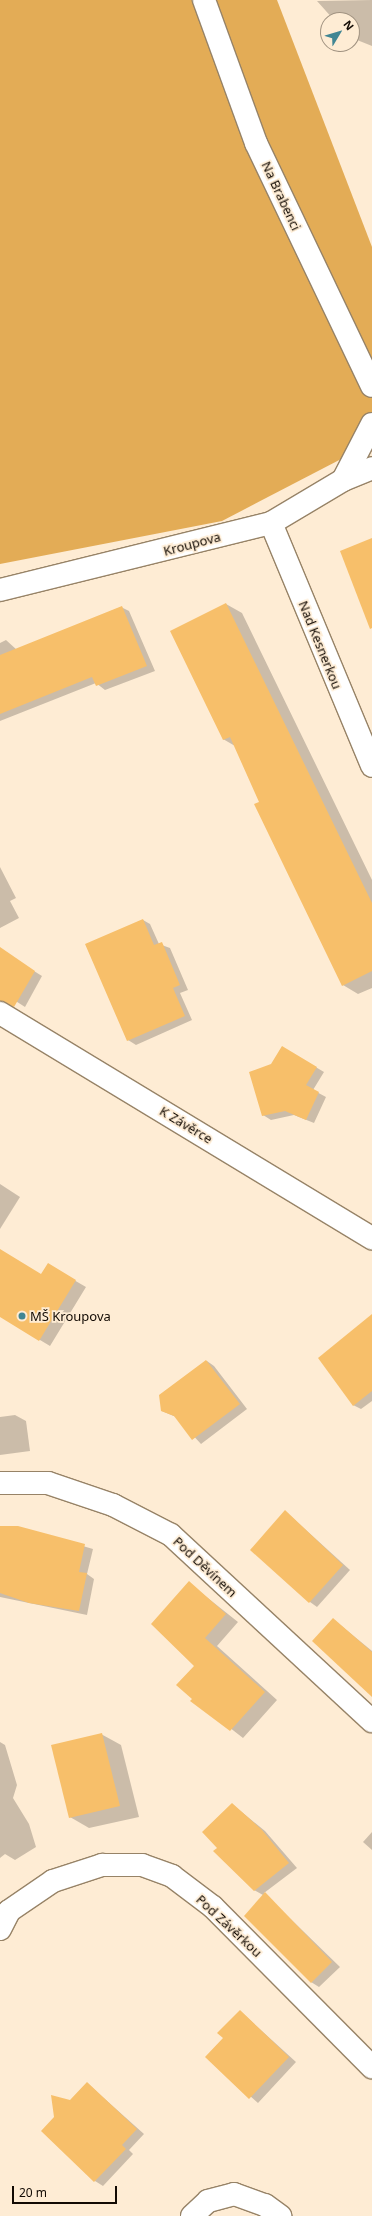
<!DOCTYPE html>
<meta charset="utf-8">
<style>
body{margin:0}
#map{position:relative;width:372px;height:2216px;overflow:hidden;background:#feecd4;font-family:"Noto Sans",sans-serif}
div>[style]{position:absolute}
.forest>*{inset:0;background:#e3ac56}
.shadow>*{inset:0;background:#0003}
.building>*{inset:0;background:#f7bf6a}
.roads{filter:drop-shadow(1px 0 #978367) drop-shadow(-1px 0 #978367) drop-shadow(0 1px #978367) drop-shadow(0 -1px #978367)}
.minor>*{height:22px;margin:-11px;padding:0 11px;transform-origin:11px;border-radius:11px;background:#fff}
.dots>*{width:11px;height:11px;translate:-50% -50%;box-sizing:border-box;border:2px solid #feecd4;border-radius:50%}
span{translate:-50% -50%;white-space:nowrap;text-align:center;line-height:1.15;-webkit-text-stroke:3.5px #feecd4;paint-order:stroke}
.street-label{font-size:13px;color:#120a03}
.poi-label{font-size:13px;color:#120a03}
.left{translate:0 -50%;text-align:left}
.north{position:absolute;left:320px;top:12px;width:40px;height:40px;box-sizing:border-box;background:#feecd4;border:1px solid #a09280;border-radius:50%;rotate:52deg;font-size:11px;font-weight:700;line-height:16px;text-align:center;color:#120a03}
.north::after{content:'';display:block;margin:auto;width:14px;height:18px;background:#418693;clip-path:polygon(50% 0,100% 100%,50% 72%,0 100%)}
.scale{position:absolute;left:12px;top:2186px;width:105px;height:18px;box-sizing:border-box;border:2px solid #120a03;border-top:0;padding-left:5px;font-size:12px;line-height:14px;white-space:nowrap;color:#120a03;-webkit-text-stroke:3px #feecd4;paint-order:stroke}
</style>
<div id="map">
<div class="forest">
<i style="clip-path:polygon(0 0,277px 0,372px 247px,372px 443px,222px 521px,0 564px)"></i>
</div>
<div class="shadow">
<i style="clip-path:polygon(372px 0,372px 46px,352px 38px,352px 20px,334px 20px,317px 1px)"></i>
<i style="clip-path:polygon(226px 604px,242px 613px,372px 880px,372px 988px,358px 994px,343px 985px,235px 746px,223px 739px)"></i>
<i style="clip-path:polygon(121px 607px,129px 611px,155px 671px,105px 690px,96px 683px,0 721px,0 643px,6px 640px,17px 650px)"></i>
<i style="clip-path:polygon(0 867px,16px 898px,10px 901px,19px 918px,0 928px)"></i>
<i style="clip-path:polygon(143px 920px,150px 924px,159px 944px,170px 948px,188px 990px,180px 993px,192px 1020px,136px 1045px,128px 1040px,86px 945px)"></i>
<i style="clip-path:polygon(0 950px,42px 976px,25px 1007px,0 991px)"></i>
<i style="clip-path:polygon(282px 1047px,324px 1072px,313px 1090px,326px 1097px,314px 1123px,294px 1115px,271px 1120px,263px 1115px,272px 1065px)"></i>
<i style="clip-path:polygon(0 1184px,20px 1197px,0 1229px)"></i>
<i style="clip-path:polygon(0 1250px,42px 1276px,48px 1265px,86px 1287px,50px 1346px,0 1316px)"></i>
<i style="clip-path:polygon(372px 1332px,372px 1401px,361px 1409px,353px 1405px)"></i>
<i style="clip-path:polygon(207px 1361px,214px 1366px,247px 1409px,201px 1444px,176px 1417px,162px 1411px)"></i>
<i style="clip-path:polygon(15px 1415px,26px 1421px,30px 1451px,0 1455px,0 1417px)"></i>
<i style="clip-path:polygon(285px 1511px,350px 1570px,317px 1607px,310px 1602px)"></i>
<i style="clip-path:polygon(18px 1527px,93px 1549px,87px 1574px,94px 1579px,87px 1615px,0 1597px,0 1547px)"></i>
<i style="clip-path:polygon(189px 1583px,238px 1622px,217px 1646px,277px 1700px,243px 1738px,193px 1699px,195px 1666px)"></i>
<i style="clip-path:polygon(333px 1619px,372px 1651px,372px 1687px)"></i>
<i style="clip-path:polygon(101px 1734px,121px 1745px,139px 1817px,89px 1828px,70px 1817px)"></i>
<i style="clip-path:polygon(0 1742px,5px 1745px,17px 1785px,13px 1798px,29px 1824px,36px 1847px,15px 1860px,5px 1854px,0 1858px)"></i>
<i style="clip-path:polygon(232px 1804px,265px 1831px,297px 1868px,264px 1893px,340px 1967px,319px 1987px,311px 1982px,263px 1895px,254px 1890px)"></i>
<i style="clip-path:polygon(372px 1832px,372px 1850px,363px 1842px)"></i>
<i style="clip-path:polygon(240px 2011px,296px 2062px,258px 2103px,206px 2057px,224px 2038px)"></i>
<i style="clip-path:polygon(87px 2083px,144px 2134px,129px 2150px,133px 2154px,103px 2186px,95px 2181px,70px 2101px)"></i>
</div>
<div class="building">
<i style="clip-path:polygon(372px 538px,372px 628px,370px 629px,340px 551px)"></i>
<i style="clip-path:polygon(226px 603px,372px 903px,372px 971px,342px 986px,254px 804px,259px 802px,230px 737px,223px 740px,170px 631px)"></i>
<i style="clip-path:polygon(122px 606px,147px 666px,96px 686px,92px 677px,0 714px,0 655px)"></i>
<i style="clip-path:polygon(143px 919px,154px 945px,162px 942px,180px 985px,173px 988px,185px 1016px,127px 1041px,85px 944px)"></i>
<i style="clip-path:polygon(0 947px,35px 971px,14px 1007px,0 1001px)"></i>
<i style="clip-path:polygon(282px 1046px,317px 1067px,306px 1085px,319px 1092px,306px 1120px,285px 1111px,262px 1116px,249px 1072px,271px 1064px)"></i>
<i style="clip-path:polygon(0 1249px,41px 1274px,48px 1263px,76px 1280px,39px 1341px,0 1317px)"></i>
<i style="clip-path:polygon(372px 1314px,372px 1391px,353px 1406px,318px 1358px)"></i>
<i style="clip-path:polygon(206px 1360px,240px 1404px,192px 1440px,174px 1416px,161px 1411px,159px 1395px)"></i>
<i style="clip-path:polygon(285px 1510px,343px 1565px,309px 1603px,250px 1550px)"></i>
<i style="clip-path:polygon(0 1526px,18px 1526px,85px 1544px,79px 1572px,87px 1573px,79px 1611px,29px 1603px,0 1593px)"></i>
<i style="clip-path:polygon(189px 1581px,226px 1614px,205px 1638px,265px 1692px,230px 1731px,190px 1701px,192px 1699px,176px 1685px,194px 1666px,151px 1624px)"></i>
<i style="clip-path:polygon(333px 1618px,372px 1652px,372px 1697px,312px 1641px)"></i>
<i style="clip-path:polygon(102px 1733px,120px 1806px,69px 1818px,51px 1745px)"></i>
<i style="clip-path:polygon(232px 1803px,262px 1830px,289px 1863px,254px 1891px,213px 1851px,217px 1848px,202px 1832px)"></i>
<i style="clip-path:polygon(265px 1892px,332px 1962px,311px 1983px,244px 1916px)"></i>
<i style="clip-path:polygon(240px 2010px,289px 2057px,249px 2099px,205px 2057px,223px 2038px,217px 2033px)"></i>
<i style="clip-path:polygon(87px 2082px,137px 2129px,122px 2145px,126px 2149px,94px 2182px,41px 2131px,54px 2117px,51px 2095px,70px 2100px)"></i>
</div>
<div class="roads">
<div class="minor">
<i style="left:204px;top:0;width:152px;rotate:70deg"></i>
<i style="left:256px;top:143px;width:269px;rotate:64.5deg"></i>
<i style="left:343px;top:480px;width:63px;rotate:-62.6deg"></i>
<i style="left:271px;top:523px;width:263px;rotate:67.4deg"></i>
<i style="left:0;top:590px;width:279px;rotate:-13.9deg"></i>
<i style="left:271px;top:523px;width:84px;rotate:-30.8deg"></i>
<i style="left:343px;top:480px;width:31px;rotate:-22deg"></i>
<i style="left:0;top:1013px;width:435px;rotate:31.2deg"></i>
<i style="left:0;top:1483px;width:48px"></i>
<i style="left:48px;top:1483px;width:69px;rotate:18.7deg"></i>
<i style="left:113px;top:1505px;width:65px;rotate:27.3deg"></i>
<i style="left:171px;top:1535px;width:274px;rotate:42.8deg"></i>
<i style="left:0;top:1929px;width:20px;rotate:-63deg"></i>
<i style="left:9px;top:1911px;width:53px;rotate:-34.3deg"></i>
<i style="left:53px;top:1881px;width:52px;rotate:-18.1deg"></i>
<i style="left:102px;top:1865px;width:40px"></i>
<i style="left:142px;top:1865px;width:32px;rotate:20deg"></i>
<i style="left:172px;top:1876px;width:51px;rotate:37.1deg"></i>
<i style="left:213px;top:1907px;width:226px;rotate:45.2deg"></i>
<i style="left:192px;top:2216px;width:22px;rotate:-43deg"></i>
<i style="left:208px;top:2201px;width:27px;rotate:-15deg"></i>
<i style="left:234px;top:2194px;width:33px;rotate:20deg"></i>
<i style="left:265px;top:2205px;width:19px;rotate:36deg"></i>
</div>
</div>
<div class="dots">
<i style="left:22px;top:1316px;background:#418693"></i>
</div>
<div class="street-label">
<span style="left:281px;top:196px;rotate:65deg">Na Brabenci</span>
<span style="left:192px;top:544px;rotate:-15deg">Kroupova</span>
<span style="left:320px;top:645px;rotate:68deg">Nad Kesnerkou</span>
<span style="left:186px;top:1125px;rotate:31deg">K Závěrce</span>
<span style="left:205px;top:1567px;rotate:43deg">Pod Děvínem</span>
<span style="left:229px;top:1926px;rotate:43deg">Pod Závěrkou</span>
</div>
<div class="poi-label">
<span class="left" style="left:30px;top:1316px">MŠ Kroupova</span>
</div>
<div class="north">N</div>
<div class="scale">20 m</div>
</div>
